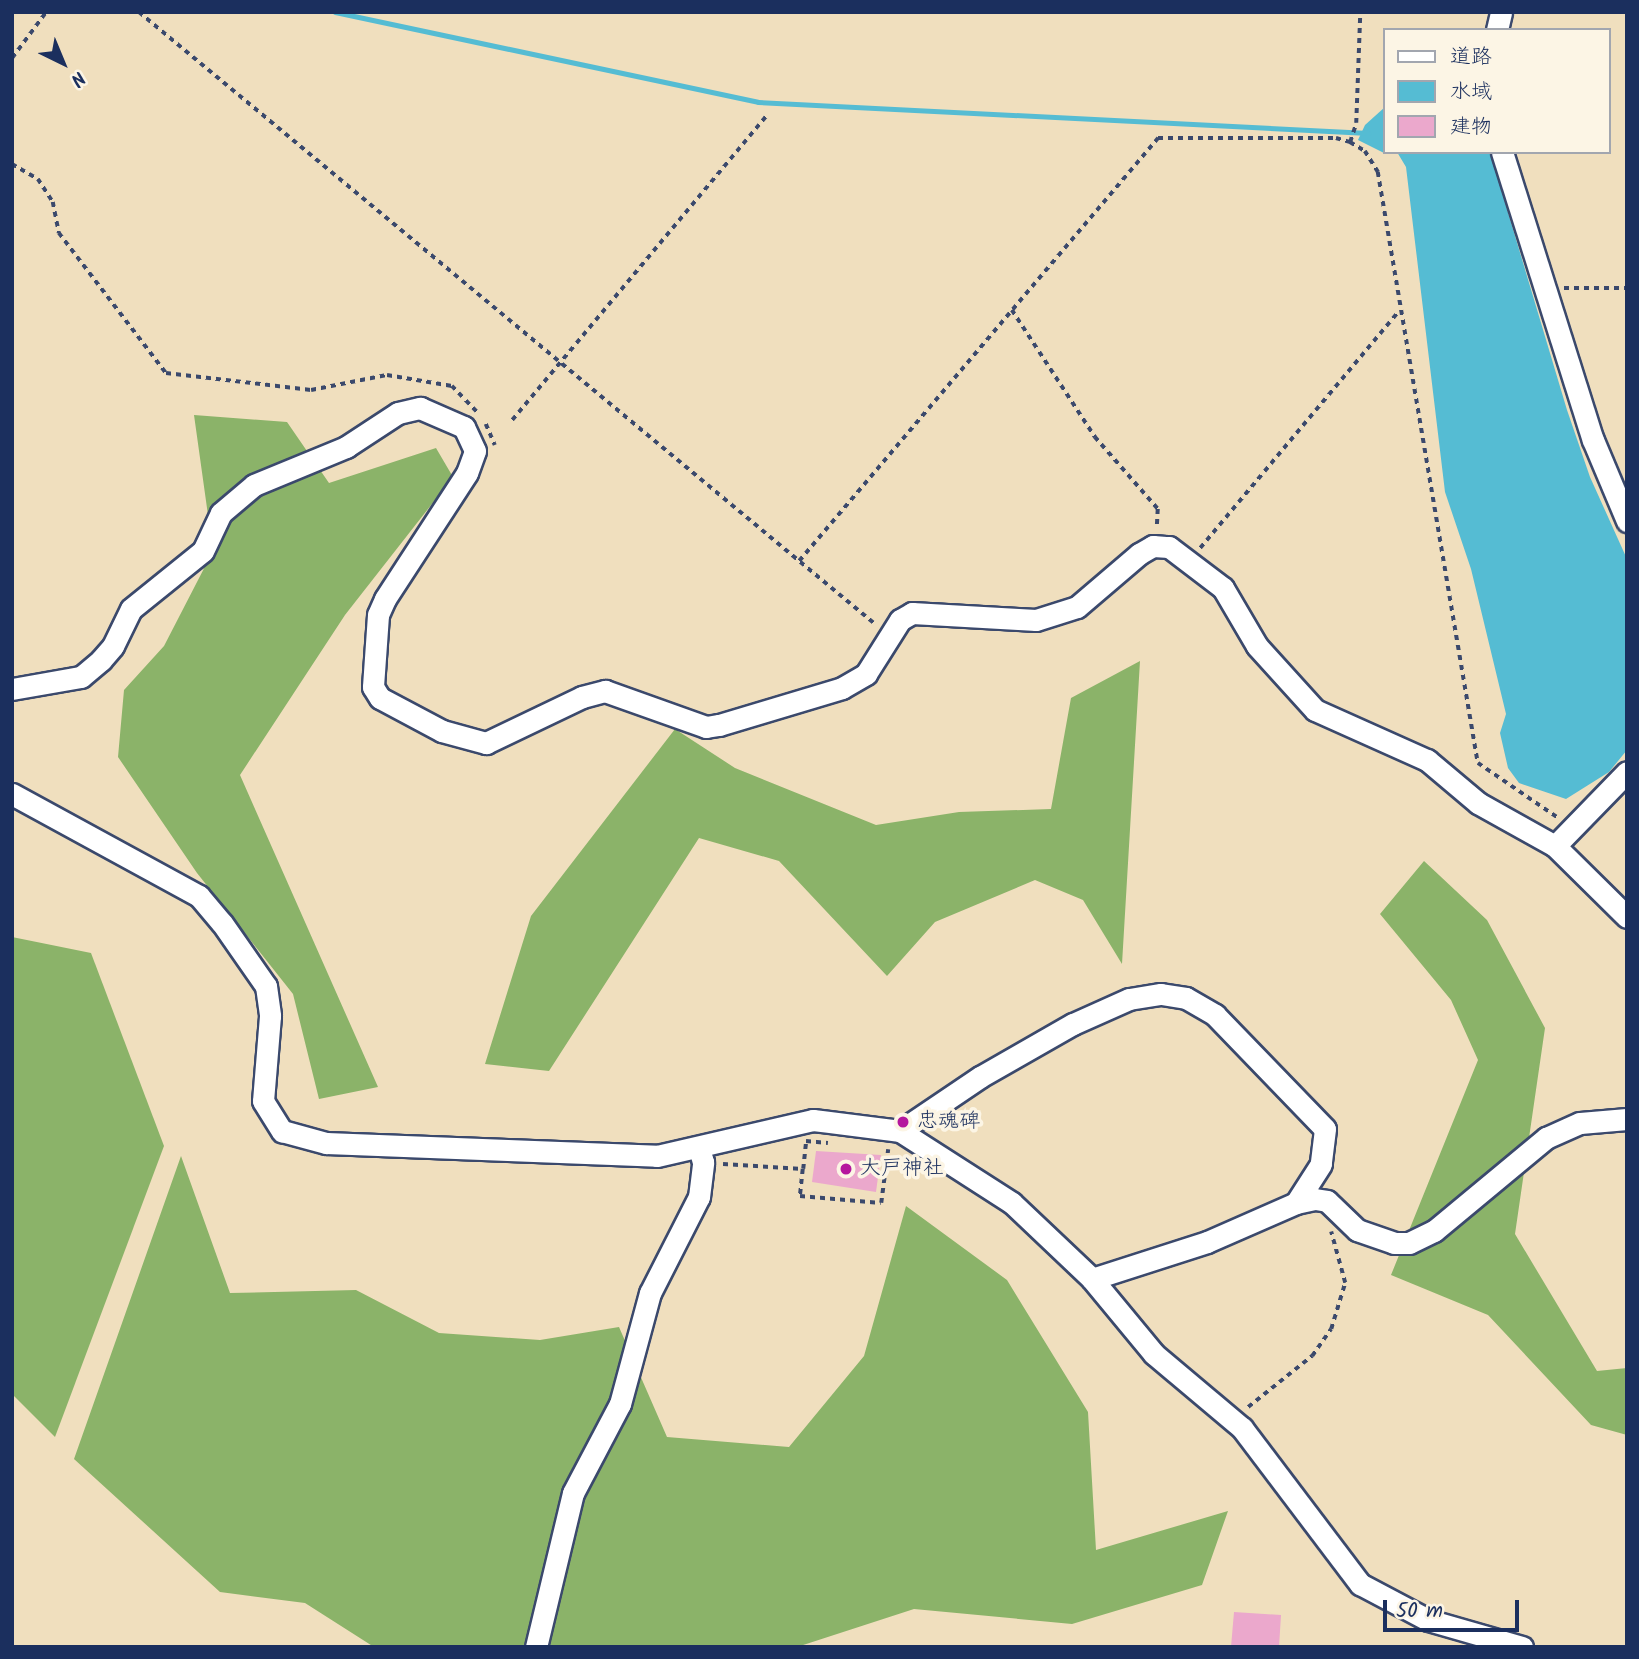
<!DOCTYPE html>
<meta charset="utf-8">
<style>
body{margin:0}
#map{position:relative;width:1639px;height:1659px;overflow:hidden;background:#f0dfbe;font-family:Kalam,"Klee One",sans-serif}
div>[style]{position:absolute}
.forest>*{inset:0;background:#8bb369}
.water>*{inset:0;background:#55bcd3}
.stream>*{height:5px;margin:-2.5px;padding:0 2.5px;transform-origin:2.5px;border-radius:2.5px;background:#55bcd3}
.building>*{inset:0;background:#eba8cc}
.path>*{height:3.5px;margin-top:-1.75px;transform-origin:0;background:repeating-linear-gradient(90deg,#3b496c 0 5px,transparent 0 10px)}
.roads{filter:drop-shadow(2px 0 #3b496c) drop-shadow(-2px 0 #3b496c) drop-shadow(0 2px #3b496c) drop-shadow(0 -2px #3b496c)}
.minor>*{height:21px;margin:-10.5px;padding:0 10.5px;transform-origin:10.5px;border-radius:10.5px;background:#fff}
.dots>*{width:19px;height:19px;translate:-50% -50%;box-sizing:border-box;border:4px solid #fcf5e5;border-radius:50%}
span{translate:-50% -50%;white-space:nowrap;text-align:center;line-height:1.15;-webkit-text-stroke:7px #fcf5e5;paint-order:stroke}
.poi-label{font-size:21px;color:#1b2f5e}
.left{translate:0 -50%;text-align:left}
.frame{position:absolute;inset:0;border:14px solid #1b2f5e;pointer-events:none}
.legend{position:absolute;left:1383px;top:28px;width:228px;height:126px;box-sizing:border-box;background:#fcf5e5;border:2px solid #a2a6af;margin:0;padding:9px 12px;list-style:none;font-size:21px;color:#1b2f5e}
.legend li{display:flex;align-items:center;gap:14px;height:35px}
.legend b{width:35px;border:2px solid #a2a6af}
.north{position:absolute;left:28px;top:28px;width:70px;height:70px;-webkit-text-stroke:5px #fcf5e5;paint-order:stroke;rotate:137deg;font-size:19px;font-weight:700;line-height:28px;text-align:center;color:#1b2f5e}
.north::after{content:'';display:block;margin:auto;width:24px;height:32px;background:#1b2f5e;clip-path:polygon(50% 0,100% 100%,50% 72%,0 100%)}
.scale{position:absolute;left:1383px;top:1600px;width:136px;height:32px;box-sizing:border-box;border:4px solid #1b2f5e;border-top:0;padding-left:9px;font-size:21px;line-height:24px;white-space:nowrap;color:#1b2f5e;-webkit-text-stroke:5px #fcf5e5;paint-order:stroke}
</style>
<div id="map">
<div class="forest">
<i style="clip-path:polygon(194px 415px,287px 422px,329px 483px,436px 448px,453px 477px,345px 615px,240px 775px,378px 1087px,319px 1099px,293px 994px,197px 873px,118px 757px,124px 690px,164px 646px,213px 551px)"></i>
<i style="clip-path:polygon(1140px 661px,1122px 964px,1083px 900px,1035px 880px,935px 922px,887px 976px,779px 861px,699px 838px,549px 1071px,485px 1064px,531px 916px,675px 729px,735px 768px,876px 825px,959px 812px,1051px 809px,1071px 698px)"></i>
<i style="clip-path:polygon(1424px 861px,1487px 920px,1545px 1028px,1515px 1234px,1597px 1371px,1627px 1368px,1627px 1435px,1591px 1425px,1488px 1315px,1391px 1275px,1478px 1060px,1451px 1000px,1380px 914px)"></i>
<i style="clip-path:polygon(12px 937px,91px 953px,164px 1146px,55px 1437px,12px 1394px)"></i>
<i style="clip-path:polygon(181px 1156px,230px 1293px,356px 1290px,439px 1333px,540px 1340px,619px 1327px,667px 1437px,789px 1447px,864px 1356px,906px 1206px,1007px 1280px,1088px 1412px,1096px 1550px,1228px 1511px,1202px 1585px,1072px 1624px,914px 1609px,797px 1647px,374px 1647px,305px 1603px,220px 1592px,74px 1459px)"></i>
</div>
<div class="water">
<i style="clip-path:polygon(1385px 107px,1386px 152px,1384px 153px,1358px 140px,1365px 125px)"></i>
<i style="clip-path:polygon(1397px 152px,1490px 152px,1567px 410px,1590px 477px,1627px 559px,1627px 750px,1609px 772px,1566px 799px,1519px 783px,1508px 768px,1500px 733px,1506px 714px,1471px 569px,1445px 492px,1406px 167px)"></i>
</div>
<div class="stream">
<i style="left:335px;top:12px;width:432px;rotate:12deg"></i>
<i style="left:758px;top:102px;width:611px;rotate:2.91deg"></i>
</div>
<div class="building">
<i style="clip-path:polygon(816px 1151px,881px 1155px,876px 1192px,812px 1182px)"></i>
<i style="clip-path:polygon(1234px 1612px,1281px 1615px,1279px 1647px,1231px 1647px)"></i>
</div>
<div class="path">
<i style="left:139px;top:12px;width:957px;rotate:39.74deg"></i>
<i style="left:12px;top:58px;width:57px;rotate:-53.5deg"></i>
<i style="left:1350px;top:142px;width:20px;rotate:-72deg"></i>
<i style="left:1356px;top:123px;width:111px;rotate:-87.9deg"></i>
<i style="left:12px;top:164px;width:30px;rotate:30deg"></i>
<i style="left:38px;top:179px;width:27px;rotate:57deg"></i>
<i style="left:53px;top:202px;width:32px;rotate:79deg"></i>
<i style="left:59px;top:233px;width:176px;rotate:52.6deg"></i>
<i style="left:166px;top:373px;width:146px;rotate:6.7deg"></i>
<i style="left:311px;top:390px;width:77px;rotate:-11.2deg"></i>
<i style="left:387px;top:375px;width:66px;rotate:9.6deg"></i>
<i style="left:452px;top:386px;width:39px;rotate:46deg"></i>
<i style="left:1564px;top:288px;width:63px"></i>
<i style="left:1012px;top:310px;width:152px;rotate:56.8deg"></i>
<i style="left:1095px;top:437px;width:96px;rotate:48.8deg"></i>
<i style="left:1158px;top:509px;width:17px;rotate:93deg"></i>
<i style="left:512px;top:420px;width:396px;rotate:-50.1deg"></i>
<i style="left:486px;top:424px;width:23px;rotate:67deg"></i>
<i style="left:1200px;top:548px;width:309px;rotate:-50deg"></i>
<i style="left:799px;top:561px;width:555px;rotate:-49.68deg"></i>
<i style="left:1158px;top:138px;width:178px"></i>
<i style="left:1336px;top:138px;width:15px;rotate:16deg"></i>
<i style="left:1350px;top:142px;width:17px;rotate:31deg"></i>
<i style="left:1365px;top:151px;width:25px;rotate:58deg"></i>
<i style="left:1378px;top:172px;width:599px;rotate:80.4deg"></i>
<i style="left:1478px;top:763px;width:96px;rotate:34.4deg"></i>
<i style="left:723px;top:1164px;width:80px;rotate:3.6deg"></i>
<i style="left:803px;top:1169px;width:27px;rotate:96deg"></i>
<i style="left:800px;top:1196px;width:81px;rotate:4.9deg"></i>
<i style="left:881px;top:1203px;width:54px;rotate:-82.6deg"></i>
<i style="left:803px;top:1169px;width:28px;rotate:-84deg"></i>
<i style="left:806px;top:1141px;width:22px;rotate:5deg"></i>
<i style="left:1248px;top:1407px;width:82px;rotate:-38.6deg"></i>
<i style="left:1312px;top:1356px;width:33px;rotate:-55deg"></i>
<i style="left:1331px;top:1329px;width:48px;rotate:-73.1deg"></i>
<i style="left:1345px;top:1283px;width:53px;rotate:-105.4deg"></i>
</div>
<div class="roads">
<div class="minor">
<i style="left:1497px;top:30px;width:18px;rotate:-77deg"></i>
<i style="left:1502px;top:152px;width:302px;rotate:72.5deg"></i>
<i style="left:1593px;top:440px;width:88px;rotate:67.2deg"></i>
<i style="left:12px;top:689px;width:70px;rotate:-9.9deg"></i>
<i style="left:81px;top:677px;width:26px;rotate:-40deg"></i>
<i style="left:101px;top:660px;width:18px;rotate:-49deg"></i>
<i style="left:113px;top:646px;width:41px;rotate:-64.1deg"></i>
<i style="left:131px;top:609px;width:92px;rotate:-38.9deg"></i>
<i style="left:203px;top:551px;width:42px;rotate:-64.7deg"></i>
<i style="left:221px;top:513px;width:43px;rotate:-40.3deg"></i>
<i style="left:254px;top:485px;width:100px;rotate:-22.4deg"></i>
<i style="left:346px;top:447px;width:62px;rotate:-33.2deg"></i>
<i style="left:398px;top:413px;width:23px;rotate:-13deg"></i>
<i style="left:420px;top:408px;width:48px;rotate:23.4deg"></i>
<i style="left:464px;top:427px;width:26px;rotate:65deg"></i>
<i style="left:475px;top:451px;width:23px;rotate:110deg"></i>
<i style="left:467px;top:473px;width:150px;rotate:123.1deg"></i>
<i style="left:385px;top:599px;width:17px;rotate:114deg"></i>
<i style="left:378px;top:615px;width:72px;rotate:94deg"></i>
<i style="left:373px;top:687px;width:13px;rotate:58deg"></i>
<i style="left:380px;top:698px;width:70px;rotate:28deg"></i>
<i style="left:442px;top:731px;width:46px;rotate:15.3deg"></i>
<i style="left:486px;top:743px;width:106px;rotate:-25.6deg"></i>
<i style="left:582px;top:697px;width:24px;rotate:-15deg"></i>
<i style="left:605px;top:691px;width:107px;rotate:19.6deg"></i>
<i style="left:706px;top:727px;width:13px;rotate:-9deg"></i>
<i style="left:719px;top:725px;width:128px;rotate:-16.7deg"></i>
<i style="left:842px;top:688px;width:28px;rotate:-30deg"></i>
<i style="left:866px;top:674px;width:64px;rotate:-57.8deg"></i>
<i style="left:900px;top:620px;width:14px;rotate:-30deg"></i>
<i style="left:912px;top:613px;width:124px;rotate:3.2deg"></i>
<i style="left:1036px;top:620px;width:43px;rotate:-17.6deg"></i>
<i style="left:1077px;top:607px;width:82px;rotate:-40.5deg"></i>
<i style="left:1139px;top:554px;width:16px;rotate:-30deg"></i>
<i style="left:1153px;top:546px;width:16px;rotate:4deg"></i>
<i style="left:1169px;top:547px;width:68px;rotate:37.2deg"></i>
<i style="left:1223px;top:588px;width:67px;rotate:59.6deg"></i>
<i style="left:1257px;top:646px;width:86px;rotate:47.8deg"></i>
<i style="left:1315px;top:710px;width:123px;rotate:24.1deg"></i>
<i style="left:1427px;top:760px;width:67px;rotate:40.1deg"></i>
<i style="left:1478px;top:803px;width:88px;rotate:29.2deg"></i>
<i style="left:1555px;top:846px;width:101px;rotate:44.6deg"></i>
<i style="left:12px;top:794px;width:213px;rotate:28.6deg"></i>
<i style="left:199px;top:896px;width:35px;rotate:50deg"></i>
<i style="left:222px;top:923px;width:77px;rotate:55.1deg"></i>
<i style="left:266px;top:986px;width:30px;rotate:82deg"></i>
<i style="left:270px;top:1016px;width:85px;rotate:94.7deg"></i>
<i style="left:263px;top:1101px;width:36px;rotate:58deg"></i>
<i style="left:282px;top:1131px;width:46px;rotate:15.3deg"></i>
<i style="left:326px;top:1143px;width:331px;rotate:2.2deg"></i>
<i style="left:657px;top:1156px;width:160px;rotate:-13deg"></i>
<i style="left:813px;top:1120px;width:88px;rotate:7.2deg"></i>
<i style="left:900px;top:1131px;width:133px;rotate:32.7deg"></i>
<i style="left:1012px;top:1203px;width:110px;rotate:43.5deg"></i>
<i style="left:1092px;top:1279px;width:97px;rotate:50.4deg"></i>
<i style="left:1154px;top:1354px;width:115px;rotate:40.1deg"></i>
<i style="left:1242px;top:1428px;width:196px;rotate:52.9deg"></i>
<i style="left:1360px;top:1584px;width:77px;rotate:27.9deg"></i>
<i style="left:1428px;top:1620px;width:98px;rotate:16deg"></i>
<i style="left:1555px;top:846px;width:103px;rotate:-45.8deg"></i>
<i style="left:900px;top:1131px;width:97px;rotate:-34deg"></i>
<i style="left:980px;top:1077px;width:107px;rotate:-29.7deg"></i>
<i style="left:1073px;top:1024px;width:61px;rotate:-24.1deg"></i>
<i style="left:1129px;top:999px;width:32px;rotate:-9deg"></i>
<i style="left:1161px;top:994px;width:25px;rotate:9deg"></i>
<i style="left:1186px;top:998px;width:34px;rotate:30deg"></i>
<i style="left:1215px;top:1015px;width:158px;rotate:46deg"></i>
<i style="left:1325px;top:1129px;width:35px;rotate:97deg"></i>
<i style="left:1321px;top:1164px;width:46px;rotate:122.7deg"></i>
<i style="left:1092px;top:1279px;width:121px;rotate:-17.8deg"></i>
<i style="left:1207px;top:1242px;width:97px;rotate:-23.7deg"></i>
<i style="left:1296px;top:1203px;width:19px;rotate:-12deg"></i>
<i style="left:1315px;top:1199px;width:12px;rotate:9deg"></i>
<i style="left:1327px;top:1201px;width:42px;rotate:44deg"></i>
<i style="left:1357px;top:1230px;width:39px;rotate:19deg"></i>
<i style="left:1394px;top:1243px;width:15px"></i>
<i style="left:1409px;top:1243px;width:28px;rotate:-26deg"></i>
<i style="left:1434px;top:1231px;width:146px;rotate:-39.7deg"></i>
<i style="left:1546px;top:1138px;width:37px;rotate:-24deg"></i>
<i style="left:1580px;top:1123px;width:47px;rotate:-4.9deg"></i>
<i style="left:536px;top:1647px;width:158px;rotate:-76.5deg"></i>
<i style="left:573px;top:1493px;width:101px;rotate:-62.2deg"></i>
<i style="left:620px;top:1404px;width:115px;rotate:-74.9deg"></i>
<i style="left:650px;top:1293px;width:108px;rotate:-63deg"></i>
<i style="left:699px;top:1197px;width:35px;rotate:-83deg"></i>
<i style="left:703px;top:1162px;width:15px;rotate:-106deg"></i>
</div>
</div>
<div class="dots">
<i style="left:903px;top:1122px;background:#b5179e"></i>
<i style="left:846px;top:1169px;background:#b5179e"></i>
</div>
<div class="poi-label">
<span class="left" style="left:917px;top:1122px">忠魂碑</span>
<span class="left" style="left:860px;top:1169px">大戸神社</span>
</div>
<div class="frame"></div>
<ul class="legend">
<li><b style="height:9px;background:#fff"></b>道路</li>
<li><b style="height:19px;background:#55bcd3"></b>水域</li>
<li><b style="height:19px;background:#eba8cc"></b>建物</li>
</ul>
<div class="north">N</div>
<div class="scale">50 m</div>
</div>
